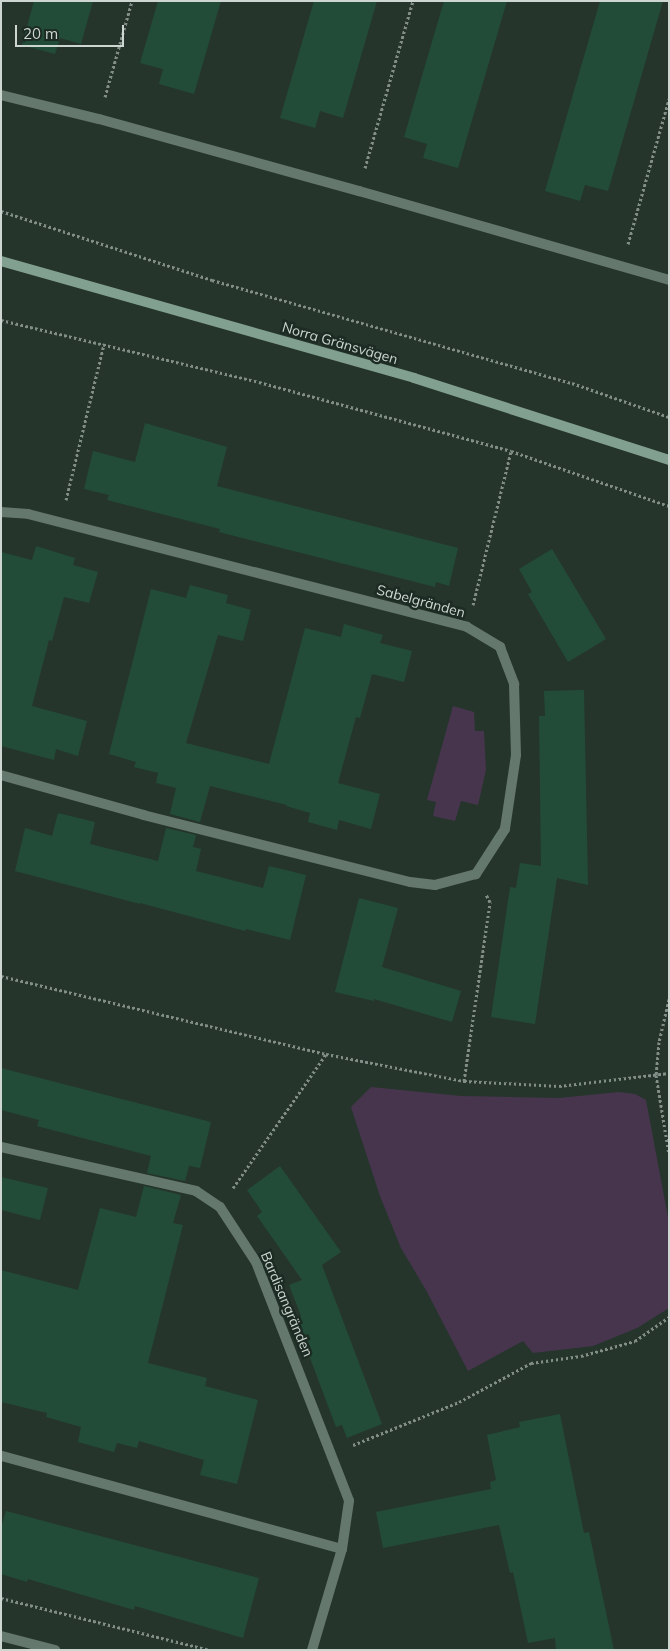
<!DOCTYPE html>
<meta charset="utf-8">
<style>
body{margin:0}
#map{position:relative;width:670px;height:1651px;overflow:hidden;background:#26352c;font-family:Mulish,sans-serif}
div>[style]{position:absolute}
.green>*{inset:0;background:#47354e}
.building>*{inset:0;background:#224c38}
.path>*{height:3px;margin-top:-1.5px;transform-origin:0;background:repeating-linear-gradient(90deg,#818d86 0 2.5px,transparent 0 5px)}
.lane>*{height:10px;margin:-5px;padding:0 5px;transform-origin:5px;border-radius:5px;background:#65786d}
.street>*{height:10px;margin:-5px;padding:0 5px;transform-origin:5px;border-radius:5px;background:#65786d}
.secondary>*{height:10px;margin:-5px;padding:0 5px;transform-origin:5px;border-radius:5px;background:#82a08f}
span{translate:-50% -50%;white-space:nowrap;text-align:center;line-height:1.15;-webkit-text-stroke:5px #1c2b23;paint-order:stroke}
.street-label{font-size:14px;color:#cdd6d1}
.frame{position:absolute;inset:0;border:2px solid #cdd6d1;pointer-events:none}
.scale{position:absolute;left:15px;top:25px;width:109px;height:22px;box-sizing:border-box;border:2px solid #cdd6d1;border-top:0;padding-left:6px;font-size:15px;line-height:18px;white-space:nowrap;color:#cdd6d1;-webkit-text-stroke:4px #1c2b23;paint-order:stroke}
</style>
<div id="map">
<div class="green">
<i style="clip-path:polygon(453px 706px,474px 712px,475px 731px,484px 731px,486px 770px,478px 805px,461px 801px,455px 821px,433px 816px,436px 802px,427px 800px)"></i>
<i style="clip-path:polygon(371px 1087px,461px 1096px,559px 1098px,619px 1092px,635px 1094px,646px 1100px,669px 1223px,669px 1308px,637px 1328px,593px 1346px,533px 1353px,523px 1341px,468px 1371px,426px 1290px,401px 1248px,380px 1196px,351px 1107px)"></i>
</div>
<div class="building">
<i style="clip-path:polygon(34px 1px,93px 1px,81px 44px,60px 38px,55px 54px,22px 45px)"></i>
<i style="clip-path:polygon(158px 1px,221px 1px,194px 94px,159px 84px,163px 69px,140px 63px)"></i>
<i style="clip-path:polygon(314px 1px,377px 1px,343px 118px,320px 111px,315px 128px,280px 118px)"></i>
<i style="clip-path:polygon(444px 1px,507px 1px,458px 168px,423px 158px,427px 144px,404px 137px)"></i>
<i style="clip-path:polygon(600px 1px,663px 1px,608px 191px,585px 185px,580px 201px,545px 191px)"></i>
<i style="clip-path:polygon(145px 423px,227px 447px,217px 486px,458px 548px,449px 586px,436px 582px,435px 587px,219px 532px,220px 529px,107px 500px,109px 495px,84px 489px,93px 451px,135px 462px)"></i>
<i style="clip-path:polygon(36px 546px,75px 558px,73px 565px,98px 572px,89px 603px,64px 597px,52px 641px,49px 640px,32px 706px,87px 721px,78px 756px,56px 749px,54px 760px,1px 746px,1px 552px,32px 560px)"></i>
<i style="clip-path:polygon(552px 549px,606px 639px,568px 662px,528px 594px,532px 592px,519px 569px)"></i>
<i style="clip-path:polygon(190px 585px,228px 595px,226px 603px,251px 610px,243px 641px,218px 635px,186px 743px,269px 764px,305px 628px,341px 637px,344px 624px,383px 635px,380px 643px,412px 651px,404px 682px,372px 674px,360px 718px,356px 717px,338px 783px,380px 794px,371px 829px,339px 820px,337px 830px,308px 822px,310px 813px,286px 806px,287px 805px,210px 786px,200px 822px,170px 814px,176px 788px,156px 783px,158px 773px,134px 767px,136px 762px,109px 754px,151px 589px,186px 598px)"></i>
<i style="clip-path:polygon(584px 690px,588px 885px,557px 878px,535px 1024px,491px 1017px,510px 887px,516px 888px,520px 863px,541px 866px,539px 716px,545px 716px,544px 691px)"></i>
<i style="clip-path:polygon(58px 813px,95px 822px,90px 844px,158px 861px,166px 828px,196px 835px,193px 847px,201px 849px,196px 871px,263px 888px,269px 866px,306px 875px,290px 940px,246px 929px,245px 931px,140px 903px,140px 904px,15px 871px,25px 828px,52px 836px)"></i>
<i style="clip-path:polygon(359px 898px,398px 908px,382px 967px,461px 991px,452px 1022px,374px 999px,374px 1001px,335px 992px)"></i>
<i style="clip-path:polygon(1px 1068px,211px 1122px,200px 1168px,189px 1166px,185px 1181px,147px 1173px,151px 1156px,37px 1126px,39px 1120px,1px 1110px)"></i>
<i style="clip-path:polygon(280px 1166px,341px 1252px,322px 1265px,382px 1424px,347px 1438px,342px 1425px,336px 1427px,295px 1318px,301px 1316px,289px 1285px,302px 1280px,257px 1216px,262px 1212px,247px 1190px)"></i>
<i style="clip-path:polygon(1px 1177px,48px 1188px,40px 1220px,1px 1210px)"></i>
<i style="clip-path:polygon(144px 1186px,181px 1195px,173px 1223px,183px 1225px,148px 1363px,207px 1378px,205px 1386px,258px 1400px,237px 1484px,200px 1475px,204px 1460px,139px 1441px,137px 1448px,117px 1443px,114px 1452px,78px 1442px,81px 1427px,46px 1417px,47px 1413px,1px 1402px,1px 1270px,78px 1290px,100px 1208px,136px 1217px)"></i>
<i style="clip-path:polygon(560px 1414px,584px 1533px,589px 1532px,614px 1650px,556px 1650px,555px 1638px,528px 1643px,513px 1572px,510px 1573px,499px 1525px,383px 1548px,376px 1512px,491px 1489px,490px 1482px,496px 1480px,487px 1435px,520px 1427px,519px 1422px)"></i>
<i style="clip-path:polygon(6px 1511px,259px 1578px,243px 1638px,135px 1606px,134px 1610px,28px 1579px,27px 1582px,1px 1574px,1px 1528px)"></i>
</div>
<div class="path">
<i style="left:105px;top:97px;width:100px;rotate:-74.3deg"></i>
<i style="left:365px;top:168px;width:174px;rotate:-74deg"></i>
<i style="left:1px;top:211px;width:222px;rotate:18.1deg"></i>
<i style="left:212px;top:280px;width:374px;rotate:16deg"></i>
<i style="left:572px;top:383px;width:103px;rotate:19.3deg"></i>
<i style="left:628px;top:244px;width:151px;rotate:-74.2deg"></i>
<i style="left:1px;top:320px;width:265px;rotate:13.5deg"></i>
<i style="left:259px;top:382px;width:261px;rotate:15.3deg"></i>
<i style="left:511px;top:451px;width:167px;rotate:19.2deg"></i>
<i style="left:66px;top:500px;width:161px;rotate:-76.3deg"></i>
<i style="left:473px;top:605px;width:159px;rotate:-76.1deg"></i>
<i style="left:1px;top:976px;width:334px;rotate:13.5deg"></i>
<i style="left:326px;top:1054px;width:141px;rotate:11.1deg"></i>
<i style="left:464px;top:1081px;width:95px;rotate:3deg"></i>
<i style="left:559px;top:1086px;width:111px;rotate:-6.7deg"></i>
<i style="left:669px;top:999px;width:44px;rotate:103.1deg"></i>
<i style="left:659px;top:1042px;width:33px;rotate:95deg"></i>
<i style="left:656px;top:1075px;width:80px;rotate:80.7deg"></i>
<i style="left:464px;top:1081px;width:181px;rotate:-81.7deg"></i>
<i style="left:490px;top:902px;width:9px;rotate:-117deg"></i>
<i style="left:233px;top:1188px;width:163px;rotate:-55.2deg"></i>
<i style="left:353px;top:1445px;width:114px;rotate:-22.1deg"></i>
<i style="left:459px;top:1402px;width:82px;rotate:-28.4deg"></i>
<i style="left:531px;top:1363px;width:50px;rotate:-8deg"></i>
<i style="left:581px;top:1356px;width:56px;rotate:-15.5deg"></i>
<i style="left:635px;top:1341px;width:42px;rotate:-35.2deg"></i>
<i style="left:1px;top:1598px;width:215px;rotate:14deg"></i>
</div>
<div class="lane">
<i style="left:1px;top:95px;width:101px;rotate:13.8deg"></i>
<i style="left:99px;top:119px;width:270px;rotate:15.5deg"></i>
<i style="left:359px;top:191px;width:323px;rotate:16deg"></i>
</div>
<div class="street">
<i style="left:1px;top:512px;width:27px;rotate:4deg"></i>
<i style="left:28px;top:514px;width:453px;rotate:14.4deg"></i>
<i style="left:467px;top:627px;width:39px;rotate:31deg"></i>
<i style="left:500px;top:647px;width:40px;rotate:69deg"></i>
<i style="left:514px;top:684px;width:71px;rotate:88.4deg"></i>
<i style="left:516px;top:755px;width:75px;rotate:98.5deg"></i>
<i style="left:505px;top:829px;width:54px;rotate:122.8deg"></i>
<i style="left:476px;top:874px;width:42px;rotate:165deg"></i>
<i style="left:435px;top:885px;width:25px;rotate:-173deg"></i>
<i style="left:410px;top:882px;width:274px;rotate:-165.9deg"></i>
<i style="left:144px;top:815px;width:148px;rotate:-164.4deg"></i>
<i style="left:1px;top:1147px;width:200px;rotate:12.7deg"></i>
<i style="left:196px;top:1191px;width:29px;rotate:34deg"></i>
<i style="left:220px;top:1207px;width:66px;rotate:56.8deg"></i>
<i style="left:256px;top:1262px;width:256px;rotate:68.7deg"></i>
<i style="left:349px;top:1501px;width:49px;rotate:98.3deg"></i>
<i style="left:342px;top:1549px;width:353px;rotate:-164.7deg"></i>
<i style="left:1px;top:1636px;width:56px;rotate:14.5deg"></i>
<i style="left:312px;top:1650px;width:105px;rotate:-73.5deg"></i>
</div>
<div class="secondary">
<i style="left:1px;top:261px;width:429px;rotate:15.8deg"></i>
<i style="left:414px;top:378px;width:268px;rotate:17.8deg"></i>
</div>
<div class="street-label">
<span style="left:340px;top:343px;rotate:16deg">Norra Gränsvägen</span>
<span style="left:421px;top:601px;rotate:15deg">Sabelgränden</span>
<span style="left:287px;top:1304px;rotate:67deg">Bardisangränden</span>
</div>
<div class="frame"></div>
<div class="scale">20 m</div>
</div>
